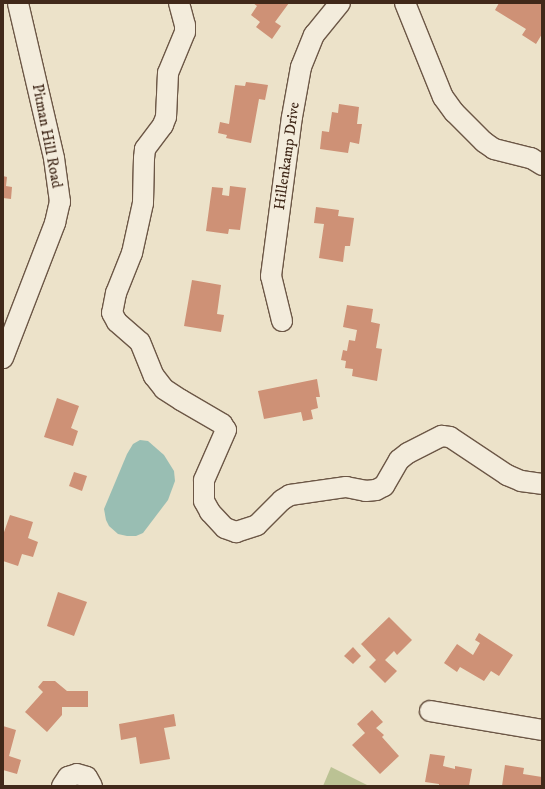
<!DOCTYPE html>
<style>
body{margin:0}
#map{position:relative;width:545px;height:789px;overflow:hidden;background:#ece2c9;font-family:"IM FELL DW Pica",serif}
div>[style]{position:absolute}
.green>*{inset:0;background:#bbc294}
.water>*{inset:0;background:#99beb3}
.building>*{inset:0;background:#ce9176}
.roads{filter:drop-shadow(1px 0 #6c5746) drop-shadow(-1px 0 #6c5746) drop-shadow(0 1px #6c5746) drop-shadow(0 -1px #6c5746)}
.minor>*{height:20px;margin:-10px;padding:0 10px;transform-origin:10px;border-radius:10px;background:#f3ecdc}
span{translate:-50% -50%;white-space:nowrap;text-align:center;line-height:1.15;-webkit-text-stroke:3px #f3ecdc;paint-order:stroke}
.street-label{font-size:15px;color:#41291a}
.frame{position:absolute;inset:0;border:4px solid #41291a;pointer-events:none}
</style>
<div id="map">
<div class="green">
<i style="clip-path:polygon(331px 767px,369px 786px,323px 786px)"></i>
</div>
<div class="water">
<i style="clip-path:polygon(140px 440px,148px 441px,164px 455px,174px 471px,175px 481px,168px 500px,143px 533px,136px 536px,127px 536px,118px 534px,109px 526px,106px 520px,104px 509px,127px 454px,133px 444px)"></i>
</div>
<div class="building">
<i style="clip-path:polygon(253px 3px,289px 3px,275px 22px,281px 26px,272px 39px,256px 27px,260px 22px,251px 15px,257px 6px)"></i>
<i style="clip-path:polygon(499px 3px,542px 4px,542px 34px,536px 44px,522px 35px,526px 29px,495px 10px)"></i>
<i style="clip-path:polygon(246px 82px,268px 85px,265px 100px,259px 99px,251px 143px,226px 138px,227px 135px,218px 133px,220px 122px,229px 124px,235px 85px,245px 86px)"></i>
<i style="clip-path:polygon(339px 104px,359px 107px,357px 124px,362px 124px,359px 144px,350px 142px,348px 153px,320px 149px,322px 131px,329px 132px,332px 112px,338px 113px)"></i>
<i style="clip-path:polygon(3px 176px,7px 177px,6px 186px,12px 187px,11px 199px,3px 198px)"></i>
<i style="clip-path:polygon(230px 186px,246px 188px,240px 230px,229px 229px,228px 234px,206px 231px,212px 187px,223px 188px,222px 195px,229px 196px)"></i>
<i style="clip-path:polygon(316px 207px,339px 210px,338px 216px,354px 218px,350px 246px,345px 246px,343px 262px,319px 258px,324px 224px,314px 223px)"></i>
<i style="clip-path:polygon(192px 280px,221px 285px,217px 314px,224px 315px,221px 332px,184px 326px)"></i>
<i style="clip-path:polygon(347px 305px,373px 309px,371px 322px,380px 324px,376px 348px,382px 349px,377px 381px,352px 376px,353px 369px,345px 368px,346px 361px,341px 360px,343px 350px,347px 351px,349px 340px,355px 341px,357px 330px,343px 327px)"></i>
<i style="clip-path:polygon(317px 379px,320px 397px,316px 397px,318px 408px,311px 410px,313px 419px,303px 421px,301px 412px,264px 419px,258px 391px)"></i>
<i style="clip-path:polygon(57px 398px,79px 406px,71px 428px,78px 431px,73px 446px,44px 437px)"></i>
<i style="clip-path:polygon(74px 472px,87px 476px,82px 491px,69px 486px)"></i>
<i style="clip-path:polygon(10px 515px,33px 522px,28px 538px,38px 542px,33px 557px,22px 554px,18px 566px,3px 561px,3px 535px)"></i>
<i style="clip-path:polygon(58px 592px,87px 602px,74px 636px,47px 626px)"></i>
<i style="clip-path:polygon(389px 617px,412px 640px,397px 655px,394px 651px,385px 660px,397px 671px,385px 683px,369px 667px,376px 660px,361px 644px)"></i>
<i style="clip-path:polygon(479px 633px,513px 655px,499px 676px,491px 671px,484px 681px,460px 667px,457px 672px,444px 663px,457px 644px,473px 655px,480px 643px,475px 640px)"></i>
<i style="clip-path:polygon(353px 647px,361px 656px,353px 664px,344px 656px)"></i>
<i style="clip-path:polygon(43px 681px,55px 681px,67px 691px,88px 691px,88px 707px,62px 707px,62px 715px,47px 732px,25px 712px,43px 692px,38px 687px)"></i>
<i style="clip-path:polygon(372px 710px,383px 722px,376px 728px,384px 735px,382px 737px,399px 756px,380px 774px,352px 745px,365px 733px,357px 724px)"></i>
<i style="clip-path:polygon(174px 714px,176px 726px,164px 728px,170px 759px,140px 764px,136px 737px,121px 740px,119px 724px)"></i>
<i style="clip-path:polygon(3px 726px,16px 730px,9px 756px,21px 760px,17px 774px,3px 770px)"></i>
<i style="clip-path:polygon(430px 754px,445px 756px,443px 766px,455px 769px,455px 766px,472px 769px,469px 786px,439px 786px,439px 784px,425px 782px)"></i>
<i style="clip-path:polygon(505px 765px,524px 768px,523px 774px,542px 777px,542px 786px,502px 786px)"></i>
</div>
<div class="roads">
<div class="minor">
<i style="left:179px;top:3px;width:23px;rotate:75deg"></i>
<i style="left:185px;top:25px;width:7px;rotate:90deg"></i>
<i style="left:185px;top:32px;width:44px;rotate:112.5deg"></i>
<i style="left:168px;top:73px;width:44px;rotate:92.6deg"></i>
<i style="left:166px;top:117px;width:9px;rotate:111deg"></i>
<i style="left:163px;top:125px;width:30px;rotate:127deg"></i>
<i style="left:145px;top:149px;width:9px;rotate:96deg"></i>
<i style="left:144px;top:158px;width:45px;rotate:91.3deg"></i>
<i style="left:143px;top:203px;width:51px;rotate:102.4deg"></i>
<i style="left:132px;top:253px;width:43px;rotate:111.8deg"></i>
<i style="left:116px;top:293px;width:20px;rotate:101deg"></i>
<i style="left:112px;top:313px;width:10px;rotate:61deg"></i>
<i style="left:117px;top:322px;width:30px;rotate:41deg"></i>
<i style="left:140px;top:342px;width:37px;rotate:68deg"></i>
<i style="left:154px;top:376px;width:16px;rotate:52deg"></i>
<i style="left:164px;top:389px;width:20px;rotate:33deg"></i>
<i style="left:181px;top:400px;width:48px;rotate:30.3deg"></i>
<i style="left:222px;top:424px;width:7px;rotate:56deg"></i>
<i style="left:226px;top:430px;width:55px;rotate:113.7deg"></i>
<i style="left:204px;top:480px;width:21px;rotate:90deg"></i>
<i style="left:204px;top:501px;width:13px;rotate:61deg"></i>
<i style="left:210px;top:512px;width:22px;rotate:47deg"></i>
<i style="left:225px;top:528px;width:12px;rotate:20deg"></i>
<i style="left:236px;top:532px;width:22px;rotate:-18deg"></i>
<i style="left:257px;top:525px;width:35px;rotate:-45deg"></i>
<i style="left:282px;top:500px;width:9px;rotate:-32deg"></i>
<i style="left:290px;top:495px;width:57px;rotate:-8.1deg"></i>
<i style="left:346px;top:487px;width:20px;rotate:11deg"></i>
<i style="left:366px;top:491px;width:10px;rotate:-6deg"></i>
<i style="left:376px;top:490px;width:9px;rotate:-27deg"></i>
<i style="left:384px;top:486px;width:30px;rotate:-60deg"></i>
<i style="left:399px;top:460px;width:11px;rotate:-38deg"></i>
<i style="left:408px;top:453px;width:38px;rotate:-27deg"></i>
<i style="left:442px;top:436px;width:8px;rotate:7deg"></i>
<i style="left:450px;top:437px;width:69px;rotate:33.7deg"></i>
<i style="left:507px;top:475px;width:15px;rotate:23deg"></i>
<i style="left:521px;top:481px;width:21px;rotate:8deg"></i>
<i style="left:405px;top:3px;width:101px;rotate:68deg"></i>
<i style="left:443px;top:97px;width:19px;rotate:54deg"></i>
<i style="left:454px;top:112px;width:42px;rotate:45deg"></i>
<i style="left:484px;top:142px;width:12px;rotate:35deg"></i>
<i style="left:494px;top:149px;width:38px;rotate:14deg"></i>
<i style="left:531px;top:158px;width:13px;rotate:32deg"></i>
<i style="left:282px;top:321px;width:46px;rotate:-103.7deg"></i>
<i style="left:271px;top:276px;width:160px;rotate:-82.5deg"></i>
<i style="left:292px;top:117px;width:51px;rotate:-79.8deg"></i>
<i style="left:301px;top:67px;width:35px;rotate:-68deg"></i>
<i style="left:314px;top:35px;width:41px;rotate:-50.9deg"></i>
<i style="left:3px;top:358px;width:145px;rotate:-68.9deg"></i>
<i style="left:55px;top:223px;width:22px;rotate:-77deg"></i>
<i style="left:60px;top:202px;width:44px;rotate:-97.8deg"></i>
<i style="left:54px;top:158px;width:159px;rotate:-103.1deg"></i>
<i style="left:430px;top:711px;width:114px;rotate:9.6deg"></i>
<i style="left:62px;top:786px;width:11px;rotate:-56deg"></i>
<i style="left:68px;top:777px;width:9px;rotate:-18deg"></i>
<i style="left:77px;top:774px;width:10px;rotate:17deg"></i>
<i style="left:87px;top:777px;width:10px;rotate:61deg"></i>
</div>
</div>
<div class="street-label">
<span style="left:47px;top:136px;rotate:79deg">Pitman Hill Road</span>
<span style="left:287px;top:156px;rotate:-82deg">Hillenkamp Drive</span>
</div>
<div class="frame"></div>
</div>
